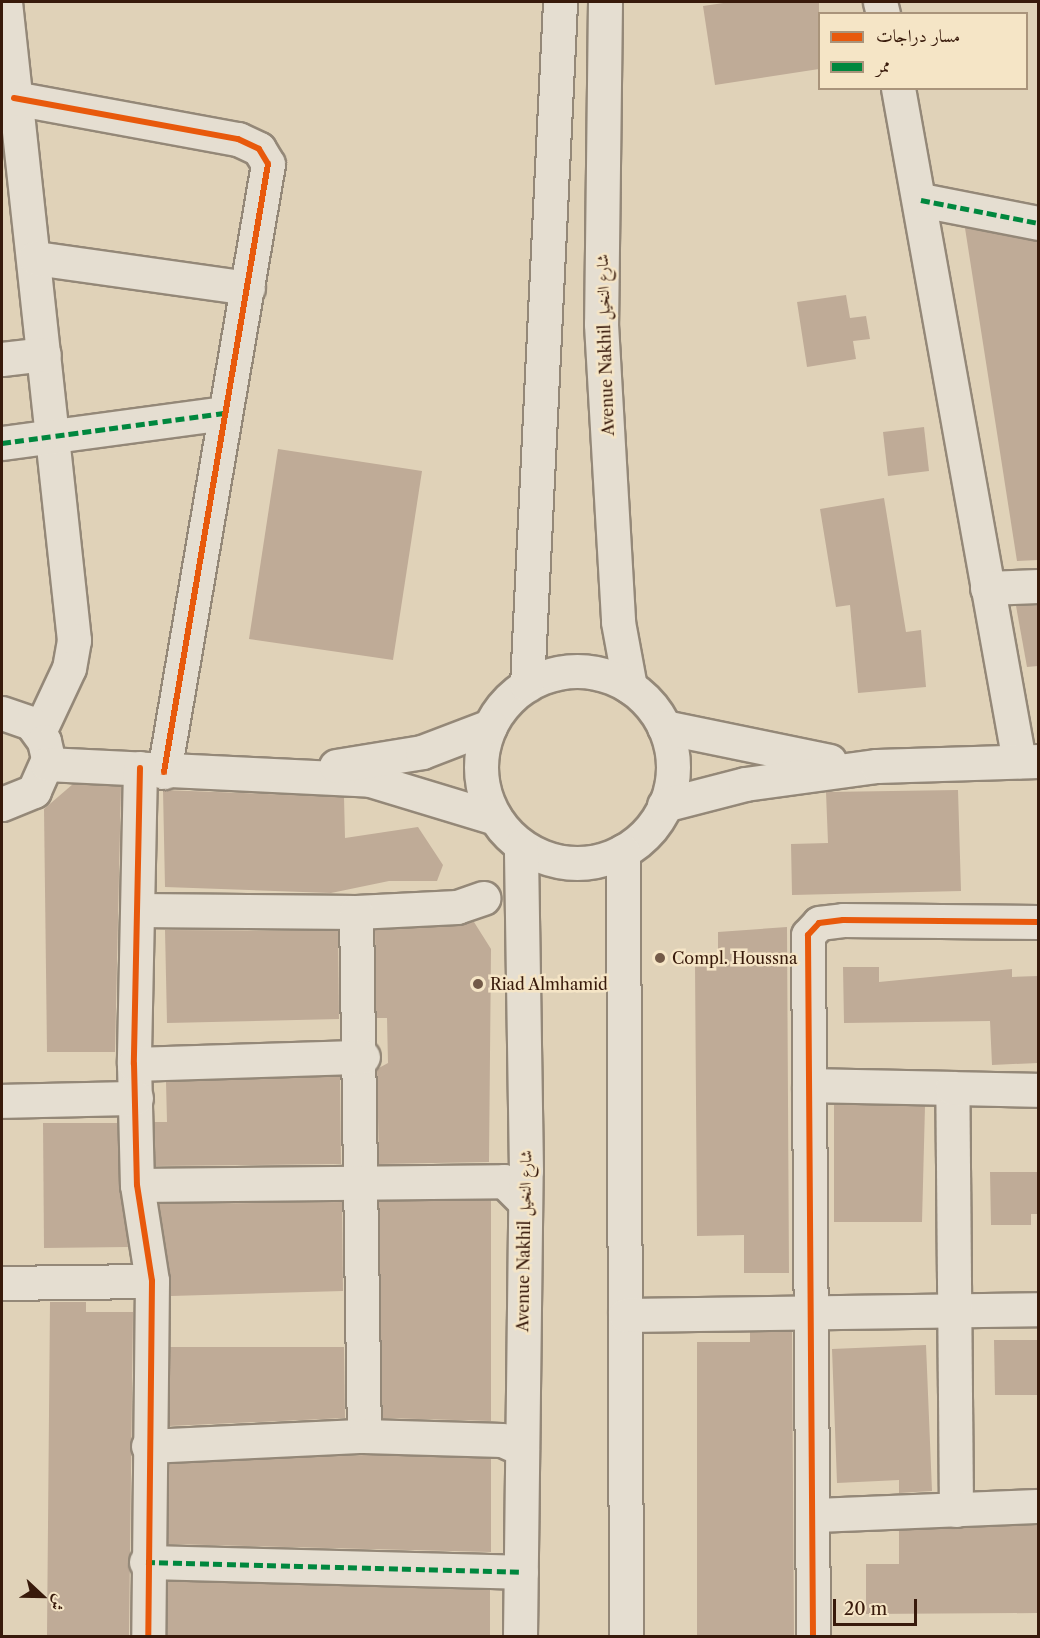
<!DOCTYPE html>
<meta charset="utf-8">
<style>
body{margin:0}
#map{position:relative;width:1040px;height:1638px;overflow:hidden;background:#e0d2b8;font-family:"Libre Caslon Text",Amiri,serif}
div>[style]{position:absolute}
.building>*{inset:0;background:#bfab97}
.roads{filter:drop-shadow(2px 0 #948878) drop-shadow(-2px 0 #948878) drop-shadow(0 2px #948878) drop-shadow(0 -2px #948878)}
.minor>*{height:33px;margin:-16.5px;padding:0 16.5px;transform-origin:16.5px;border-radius:16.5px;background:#e5ded1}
.minor>.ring{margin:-16.5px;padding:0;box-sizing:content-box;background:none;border:33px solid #e5ded1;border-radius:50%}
.quiet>*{height:4.5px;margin-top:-2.25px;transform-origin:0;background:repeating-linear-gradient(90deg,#00873e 0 9px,transparent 0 13.5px)}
.cycleway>*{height:6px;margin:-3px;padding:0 3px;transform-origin:3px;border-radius:3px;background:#e8590c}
.dots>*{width:16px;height:16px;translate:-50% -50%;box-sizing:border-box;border:3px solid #f5e5c6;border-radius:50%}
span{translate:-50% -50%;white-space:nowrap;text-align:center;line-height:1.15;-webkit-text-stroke:5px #f5e5c6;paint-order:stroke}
.street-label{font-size:16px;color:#381a0b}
.poi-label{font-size:16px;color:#381a0b}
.left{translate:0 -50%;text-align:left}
.frame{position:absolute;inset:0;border:3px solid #381a0b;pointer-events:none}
.legend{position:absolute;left:818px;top:12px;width:210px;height:78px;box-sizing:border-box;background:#f5e5c6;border:2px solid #a9947b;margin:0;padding:8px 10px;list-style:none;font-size:18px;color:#381a0b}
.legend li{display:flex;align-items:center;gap:12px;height:30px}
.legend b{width:30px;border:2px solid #a9947b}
.north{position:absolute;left:12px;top:1566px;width:60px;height:60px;-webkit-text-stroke:4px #f5e5c6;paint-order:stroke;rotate:112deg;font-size:16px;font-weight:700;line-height:24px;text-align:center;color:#381a0b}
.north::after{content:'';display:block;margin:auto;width:21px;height:27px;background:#381a0b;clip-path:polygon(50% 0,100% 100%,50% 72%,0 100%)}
.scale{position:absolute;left:833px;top:1599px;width:84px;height:27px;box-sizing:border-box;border:3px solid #381a0b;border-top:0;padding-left:8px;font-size:18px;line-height:21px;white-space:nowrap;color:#381a0b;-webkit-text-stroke:4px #f5e5c6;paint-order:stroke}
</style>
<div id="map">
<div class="building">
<i style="clip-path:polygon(730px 2px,819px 2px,819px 69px,715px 85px,703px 6px)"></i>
<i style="clip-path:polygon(965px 228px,1038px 241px,1038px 560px,1017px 561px)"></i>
<i style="clip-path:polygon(846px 295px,850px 318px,866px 316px,870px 339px,853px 341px,856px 359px,807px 367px,797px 302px)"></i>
<i style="clip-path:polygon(924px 427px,929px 471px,888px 476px,883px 432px)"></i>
<i style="clip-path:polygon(278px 449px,422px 471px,393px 660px,249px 639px)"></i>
<i style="clip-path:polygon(884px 498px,906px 632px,921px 630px,926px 687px,858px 693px,850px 605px,836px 607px,820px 509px)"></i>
<i style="clip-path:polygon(1038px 605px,1038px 666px,1027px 667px,1016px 606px)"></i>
<i style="clip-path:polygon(73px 784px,121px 786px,115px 1052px,47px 1052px,44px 809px)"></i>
<i style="clip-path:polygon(163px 790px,344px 797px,345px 838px,418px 827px,443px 865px,437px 881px,389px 881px,331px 893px,165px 887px)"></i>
<i style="clip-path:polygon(958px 790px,961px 891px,792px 895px,791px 844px,828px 843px,826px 792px)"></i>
<i style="clip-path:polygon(474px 922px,491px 949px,489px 1162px,379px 1164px,377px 1069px,388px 1063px,387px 1018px,376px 1018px,375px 930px)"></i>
<i style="clip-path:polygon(787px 927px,789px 1273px,744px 1273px,744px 1235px,697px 1236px,695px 964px,718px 964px,718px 932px)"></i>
<i style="clip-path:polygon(165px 930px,338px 931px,339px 1019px,167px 1023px)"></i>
<i style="clip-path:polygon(843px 967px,879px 967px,879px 982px,1012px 969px,1012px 977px,1038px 976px,1038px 1063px,992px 1065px,990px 1021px,844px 1023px)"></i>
<i style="clip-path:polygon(340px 1076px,341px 1164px,155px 1166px,154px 1122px,167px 1122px,166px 1082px)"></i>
<i style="clip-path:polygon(834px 1104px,925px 1106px,922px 1222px,834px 1222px)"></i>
<i style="clip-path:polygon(43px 1123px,117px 1123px,128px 1247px,44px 1248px)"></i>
<i style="clip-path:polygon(990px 1172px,1038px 1172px,1038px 1214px,1031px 1214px,1031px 1225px,991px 1225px)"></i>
<i style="clip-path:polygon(491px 1200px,491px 1421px,382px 1418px,379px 1201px)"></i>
<i style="clip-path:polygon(342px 1202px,343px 1291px,171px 1296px,159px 1204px)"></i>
<i style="clip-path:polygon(50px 1302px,86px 1302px,86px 1312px,133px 1312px,129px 1636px,47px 1636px)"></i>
<i style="clip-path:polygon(792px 1331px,794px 1636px,697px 1636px,697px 1342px,750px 1342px,750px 1332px)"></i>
<i style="clip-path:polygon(994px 1340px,1038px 1340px,1038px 1395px,995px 1395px)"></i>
<i style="clip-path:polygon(926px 1345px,932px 1491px,899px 1493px,899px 1480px,837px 1483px,832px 1349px)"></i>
<i style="clip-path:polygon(170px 1347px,344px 1347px,345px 1418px,169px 1426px)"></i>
<i style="clip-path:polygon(364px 1455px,491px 1458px,491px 1552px,168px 1544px,169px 1464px)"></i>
<i style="clip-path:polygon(1038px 1525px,1038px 1613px,866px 1614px,866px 1564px,899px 1564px,899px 1530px)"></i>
<i style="clip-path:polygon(167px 1581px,490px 1590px,490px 1636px,167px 1636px)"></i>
</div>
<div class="roads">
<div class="minor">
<i style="left:5px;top:2px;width:642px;rotate:83.83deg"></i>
<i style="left:74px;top:640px;width:28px;rotate:100deg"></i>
<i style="left:69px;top:668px;width:71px;rotate:115.1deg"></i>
<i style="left:605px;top:2px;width:322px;rotate:90.7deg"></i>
<i style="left:601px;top:324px;width:298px;rotate:86.7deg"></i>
<i style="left:618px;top:622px;width:66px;rotate:79.5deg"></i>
<i style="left:880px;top:2px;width:12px;rotate:76deg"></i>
<i style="left:898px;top:88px;width:684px;rotate:79.81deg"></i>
<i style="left:14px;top:98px;width:228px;rotate:10.4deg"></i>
<i style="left:238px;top:139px;width:23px;rotate:25deg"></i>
<i style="left:259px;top:149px;width:17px;rotate:59deg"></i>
<i style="left:268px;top:164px;width:617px;rotate:99.71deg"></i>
<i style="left:921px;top:200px;width:119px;rotate:11.1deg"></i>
<i style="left:35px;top:258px;width:215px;rotate:8deg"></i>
<i style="left:2px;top:359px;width:42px;rotate:-6.8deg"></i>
<i style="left:2px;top:443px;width:224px;rotate:-7.7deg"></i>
<i style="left:987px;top:588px;width:51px;rotate:-2.2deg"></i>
<i class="ring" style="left:481px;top:671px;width:159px;height:159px"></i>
<i style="left:527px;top:685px;width:684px;rotate:-87.23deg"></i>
<i style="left:2px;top:713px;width:31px;rotate:19deg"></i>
<i style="left:31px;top:723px;width:22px;rotate:54deg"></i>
<i style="left:44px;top:741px;width:18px;rotate:77deg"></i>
<i style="left:48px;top:759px;width:35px;rotate:114deg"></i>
<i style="left:34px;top:791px;width:35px;rotate:158deg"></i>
<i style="left:664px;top:727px;width:169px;rotate:11.6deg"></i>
<i style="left:47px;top:764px;width:323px;rotate:2.8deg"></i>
<i style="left:370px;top:780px;width:131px;rotate:16.9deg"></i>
<i style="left:336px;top:766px;width:87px;rotate:-9.2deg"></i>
<i style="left:422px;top:752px;width:73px;rotate:-20.9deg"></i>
<i style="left:140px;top:768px;width:296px;rotate:91.2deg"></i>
<i style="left:134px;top:1064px;width:121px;rotate:88.6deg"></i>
<i style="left:137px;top:1185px;width:97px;rotate:81.1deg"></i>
<i style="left:152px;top:1281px;width:355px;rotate:90.6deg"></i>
<i style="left:664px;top:805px;width:84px;rotate:-14.5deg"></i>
<i style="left:745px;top:784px;width:133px;rotate:-7.8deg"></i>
<i style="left:877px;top:766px;width:161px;rotate:-1.8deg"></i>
<i style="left:623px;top:851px;width:785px;rotate:89.78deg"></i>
<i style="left:138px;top:910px;width:218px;rotate:0.5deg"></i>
<i style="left:356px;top:912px;width:101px;rotate:-2.8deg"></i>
<i style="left:457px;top:907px;width:28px;rotate:-19deg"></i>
<i style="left:356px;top:912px;width:524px;rotate:89.13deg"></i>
<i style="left:134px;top:1064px;width:229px;rotate:-1.8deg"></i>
<i style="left:809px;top:1085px;width:143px;rotate:1.2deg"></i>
<i style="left:2px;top:1101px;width:134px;rotate:-1.3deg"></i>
<i style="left:137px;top:1185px;width:367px;rotate:-0.6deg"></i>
<i style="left:504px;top:1181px;width:28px;rotate:45deg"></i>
<i style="left:2px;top:1283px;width:150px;rotate:-0.8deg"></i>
<i style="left:625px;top:1315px;width:413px;rotate:-0.8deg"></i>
<i style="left:148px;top:1446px;width:216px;rotate:-2.7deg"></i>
<i style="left:364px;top:1436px;width:138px;rotate:1.7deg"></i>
<i style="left:502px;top:1440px;width:22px;rotate:24deg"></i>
<i style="left:956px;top:1510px;width:422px;rotate:-90.5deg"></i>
<i style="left:952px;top:1088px;width:86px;rotate:1.3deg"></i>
<i style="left:814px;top:1515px;width:224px;rotate:-2.3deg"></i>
<i style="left:146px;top:1562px;width:375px;rotate:1.5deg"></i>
<i style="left:520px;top:1636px;width:465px;rotate:-89.3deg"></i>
<i style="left:526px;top:1171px;width:325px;rotate:-90.9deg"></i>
<i style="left:813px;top:1636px;width:701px;rotate:-90.41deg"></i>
<i style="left:808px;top:935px;width:16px;rotate:-47deg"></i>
<i style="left:819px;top:923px;width:24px;rotate:-7deg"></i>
<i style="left:843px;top:920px;width:195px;rotate:0.6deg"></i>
</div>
</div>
<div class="quiet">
<i style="left:921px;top:200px;width:119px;rotate:11.1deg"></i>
<i style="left:2px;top:443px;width:224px;rotate:-7.7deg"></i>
<i style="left:146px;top:1562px;width:375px;rotate:1.5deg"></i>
</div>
<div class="cycleway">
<i style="left:14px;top:98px;width:228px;rotate:10.4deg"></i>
<i style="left:238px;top:139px;width:23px;rotate:25deg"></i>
<i style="left:259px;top:149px;width:17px;rotate:59deg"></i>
<i style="left:268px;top:164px;width:617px;rotate:99.71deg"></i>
<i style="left:140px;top:768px;width:296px;rotate:91.2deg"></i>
<i style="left:134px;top:1064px;width:121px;rotate:88.6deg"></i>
<i style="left:137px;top:1185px;width:97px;rotate:81.1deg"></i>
<i style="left:152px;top:1281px;width:355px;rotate:90.6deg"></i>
<i style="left:813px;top:1636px;width:701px;rotate:-90.41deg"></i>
<i style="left:808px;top:935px;width:16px;rotate:-47deg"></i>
<i style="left:819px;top:923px;width:24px;rotate:-7deg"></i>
<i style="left:843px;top:920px;width:195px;rotate:0.6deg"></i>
</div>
<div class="dots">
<i style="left:660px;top:958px;background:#735a48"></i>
<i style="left:478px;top:984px;background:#735a48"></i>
</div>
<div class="street-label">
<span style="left:605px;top:345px;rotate:-92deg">Avenue Nakhil شارع النخيل</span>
<span style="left:524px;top:1241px;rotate:-89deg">Avenue Nakhil شارع النخيل</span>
</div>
<div class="poi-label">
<span class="left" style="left:672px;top:958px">Compl. Houssna</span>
<span class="left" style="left:490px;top:984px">Riad Almhamid</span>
</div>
<div class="frame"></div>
<ul class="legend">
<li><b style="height:8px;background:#e8590c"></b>مسار دراجات</li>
<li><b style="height:8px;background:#00873e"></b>ممر</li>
</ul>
<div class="north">ش</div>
<div class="scale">20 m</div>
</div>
